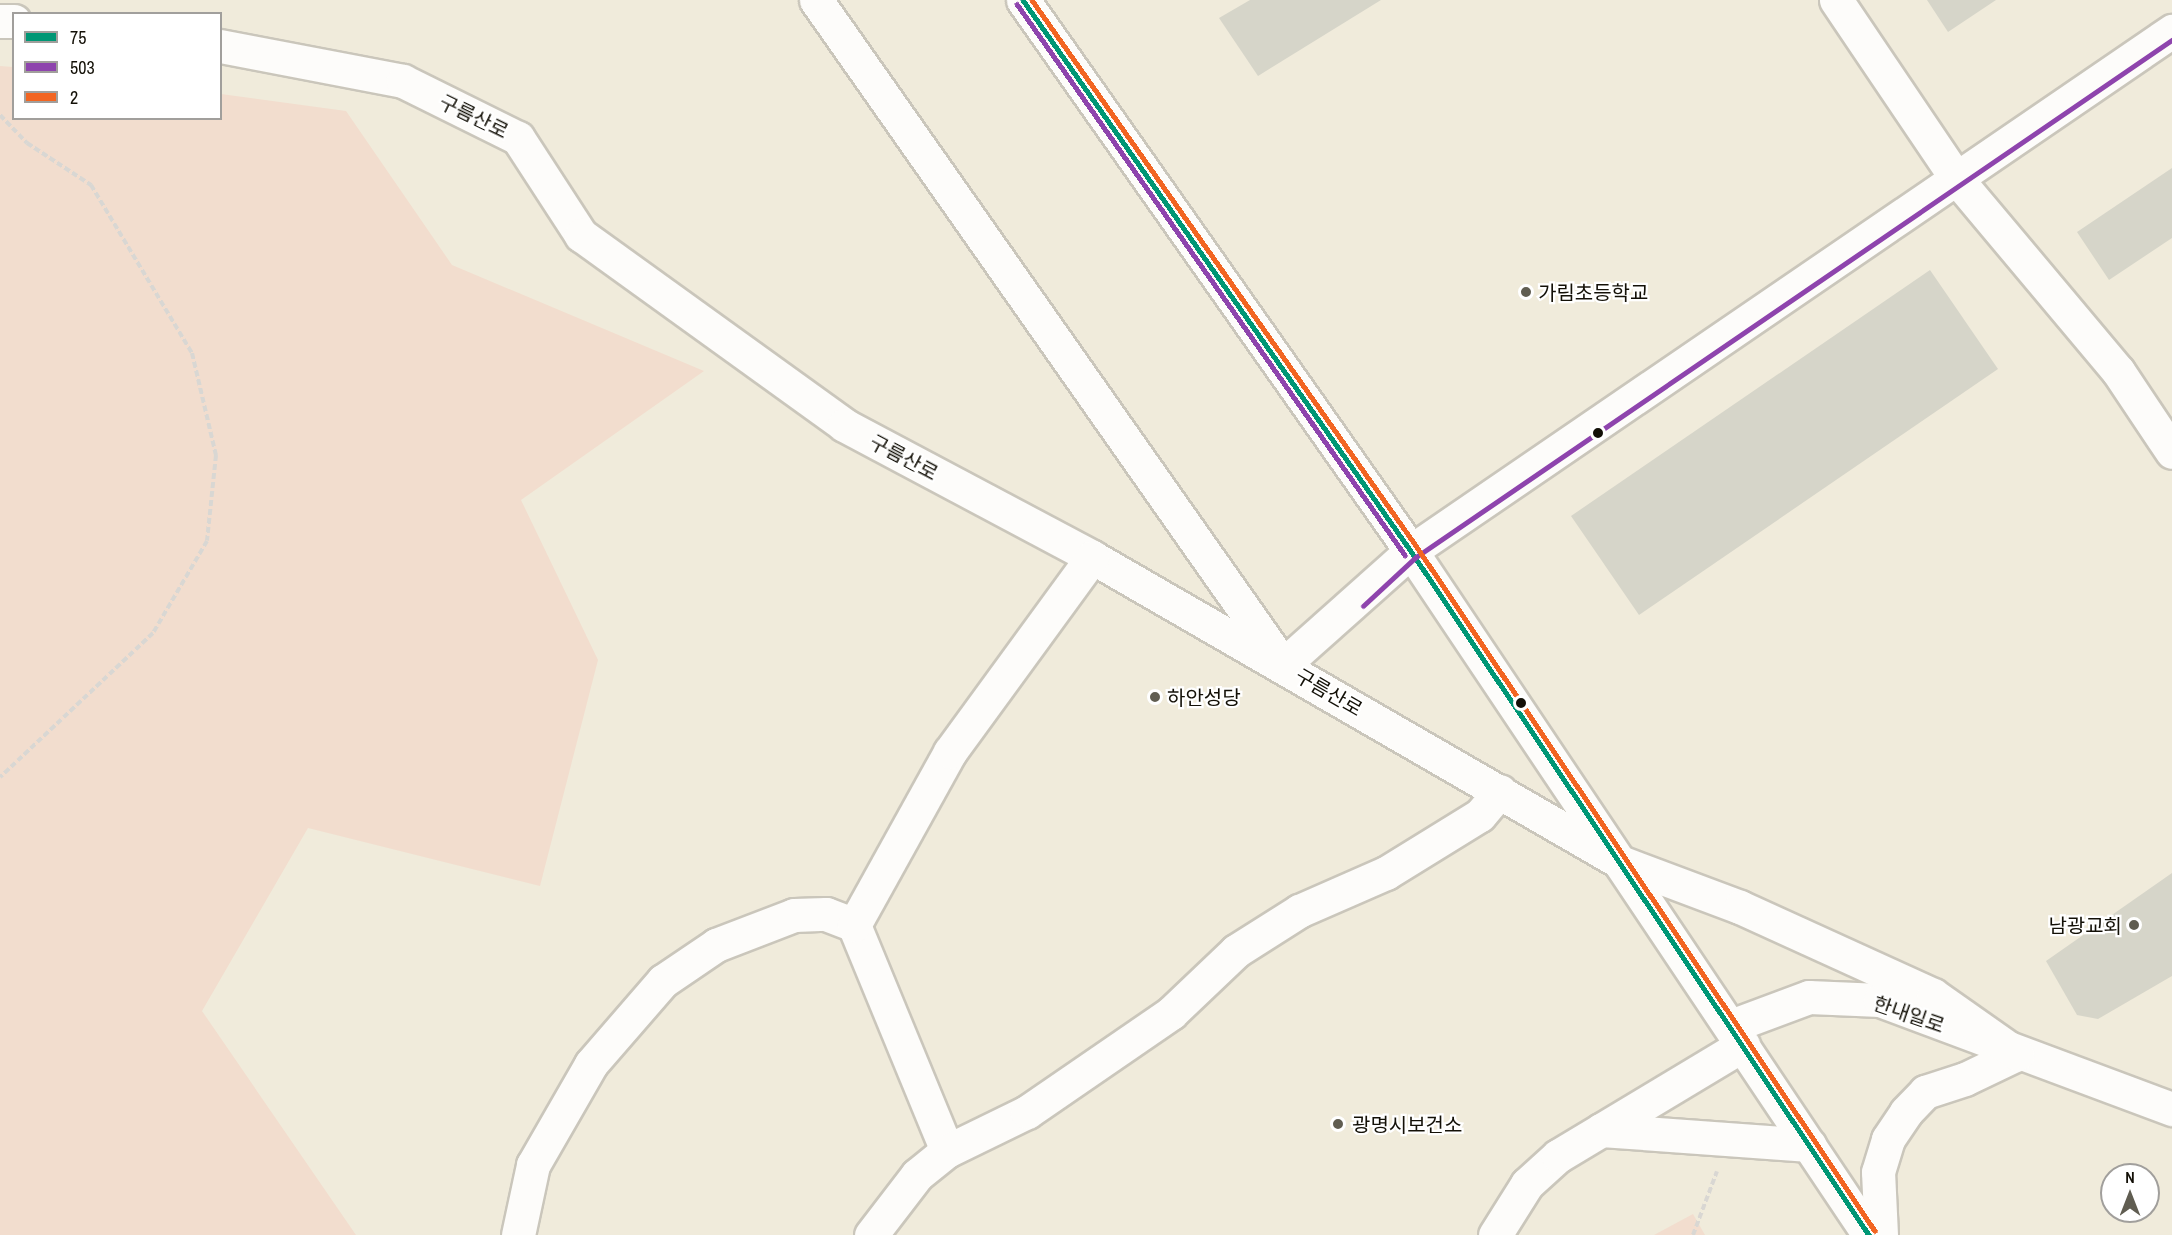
<!DOCTYPE html>
<meta charset="utf-8">
<style>
body{margin:0}
#map{position:relative;width:2172px;height:1235px;overflow:hidden;background:#f0ebdb;font-family:"Archivo Narrow","Noto Sans KR",sans-serif}
div>[style]{position:absolute}
.green>*{inset:0;background:#f2ddce}
.building>*{inset:0;background:#d6d5c9}
.path>*{height:4px;margin-top:-2px;transform-origin:0;background:repeating-linear-gradient(90deg,#d9d7d3 0 6px,transparent 0 9px)}
.roads{filter:drop-shadow(2px 0 #cac6bb) drop-shadow(-2px 0 #cac6bb) drop-shadow(0 2px #cac6bb) drop-shadow(0 -2px #cac6bb)}
.minor>*{height:33px;margin:-16.5px;padding:0 16.5px;transform-origin:16.5px;border-radius:16.5px;background:#fdfcfa}
.major>*{height:33px;margin:-16.5px;padding:0 16.5px;transform-origin:16.5px;border-radius:16.5px;background:#fdfcfa}
.bus-1>*{height:4.5px;margin:-2.25px;padding:0 2.25px;transform-origin:2.25px;border-radius:2.25px;background:#009775}
.bus-2>*{height:4.5px;margin:-2.25px;padding:0 2.25px;transform-origin:2.25px;border-radius:2.25px;background:#8e44ad}
.bus-3>*{height:4.5px;margin:-2.25px;padding:0 2.25px;transform-origin:2.25px;border-radius:2.25px;background:#f26522}
.dots>*{width:16px;height:16px;translate:-50% -50%;box-sizing:border-box;border:3px solid #fff;border-radius:50%}
span{translate:-50% -50%;white-space:nowrap;text-align:center;line-height:1.15;-webkit-text-stroke:4.5px #fff;paint-order:stroke}
.street-label{font-size:20px;color:#131007}
.poi-label{font-size:20px;color:#131007}
.left{translate:0 -50%;text-align:left}
.right{translate:-100% -50%;text-align:right}
.legend{position:absolute;left:12px;top:12px;width:210px;height:108px;box-sizing:border-box;background:#fff;border:2px solid #a19f9c;margin:0;padding:8px 10px;list-style:none;font-size:18px;color:#131007}
.legend li{display:flex;align-items:center;gap:12px;height:30px}
.legend b{width:30px;border:2px solid #a19f9c}
.north{position:absolute;left:2100px;top:1163px;width:60px;height:60px;box-sizing:border-box;background:#fff;border:2px solid #a19f9c;border-radius:50%;rotate:0deg;font-size:16px;font-weight:700;line-height:24px;text-align:center;color:#131007}
.north::after{content:'';display:block;margin:auto;width:21px;height:27px;background:#605d51;clip-path:polygon(50% 0,100% 100%,50% 72%,0 100%)}
</style>
<div id="map">
<div class="green">
<i style="clip-path:polygon(0 66px,13px 67px,14px 118px,220px 118px,221px 94px,346px 111px,452px 265px,704px 371px,521px 500px,598px 660px,540px 886px,308px 828px,202px 1011px,356px 1235px,0 1235px)"></i>
<i style="clip-path:polygon(1693px 1214px,1705px 1235px,1654px 1235px)"></i>
</div>
<div class="building">
<i style="clip-path:polygon(1250px 0,1381px 0,1258px 76px,1219px 18px)"></i>
<i style="clip-path:polygon(1927px 0,1996px 0,1948px 32px)"></i>
<i style="clip-path:polygon(2172px 168px,2172px 238px,2109px 280px,2077px 232px)"></i>
<i style="clip-path:polygon(1930px 270px,1998px 369px,1639px 615px,1571px 516px)"></i>
<i style="clip-path:polygon(2172px 873px,2172px 976px,2098px 1019px,2077px 1015px,2046px 961px)"></i>
</div>
<div class="path">
<i style="left:0;top:115px;width:39px;rotate:46deg"></i>
<i style="left:27px;top:143px;width:77px;rotate:33.3deg"></i>
<i style="left:91px;top:185px;width:196px;rotate:59deg"></i>
<i style="left:192px;top:353px;width:105px;rotate:76.8deg"></i>
<i style="left:216px;top:455px;width:86px;rotate:96deg"></i>
<i style="left:207px;top:541px;width:107px;rotate:120.4deg"></i>
<i style="left:153px;top:633px;width:210px;rotate:136.7deg"></i>
<i style="left:1693px;top:1235px;width:68px;rotate:-69.4deg"></i>
</div>
<div class="roads">
<div class="minor">
<i style="left:816px;top:0;width:813px;rotate:54.92deg"></i>
<i style="left:1283px;top:665px;width:171px;rotate:-41.7deg"></i>
<i style="left:1411px;top:551px;width:922px;rotate:-34.35deg"></i>
<i style="left:1836px;top:0;width:215px;rotate:56deg"></i>
<i style="left:1956px;top:178px;width:252px;rotate:50deg"></i>
<i style="left:2118px;top:371px;width:97px;rotate:56.3deg"></i>
<i style="left:0;top:21px;width:14px"></i>
<i style="left:220px;top:46px;width:186px;rotate:10.8deg"></i>
<i style="left:403px;top:81px;width:128px;rotate:26.4deg"></i>
<i style="left:518px;top:138px;width:116px;rotate:57deg"></i>
<i style="left:581px;top:235px;width:324px;rotate:35.8deg"></i>
<i style="left:844px;top:425px;width:281px;rotate:28deg"></i>
<i style="left:1092px;top:557px;width:610px;rotate:30.01deg"></i>
<i style="left:854px;top:925px;width:244px;rotate:67.6deg"></i>
<i style="left:947px;top:1151px;width:89px;rotate:-26deg"></i>
<i style="left:1027px;top:1112px;width:175px;rotate:-34.5deg"></i>
<i style="left:1171px;top:1013px;width:90px;rotate:-43.6deg"></i>
<i style="left:1236px;top:951px;width:75px;rotate:-32.4deg"></i>
<i style="left:1299px;top:911px;width:95px;rotate:-23.6deg"></i>
<i style="left:1386px;top:873px;width:110px;rotate:-31.7deg"></i>
<i style="left:1480px;top:815px;width:31px;rotate:-50deg"></i>
<i style="left:1731px;top:1026px;width:83px;rotate:-20.4deg"></i>
<i style="left:1809px;top:997px;width:71px;rotate:2.4deg"></i>
<i style="left:1880px;top:1000px;width:312px;rotate:20.5deg"></i>
<i style="left:518px;top:1235px;width:72px;rotate:-77.9deg"></i>
<i style="left:533px;top:1165px;width:116px;rotate:-60.1deg"></i>
<i style="left:591px;top:1064px;width:110px;rotate:-49.1deg"></i>
<i style="left:663px;top:981px;width:64px;rotate:-34.2deg"></i>
<i style="left:716px;top:945px;width:84px;rotate:-21deg"></i>
<i style="left:794px;top:915px;width:32px;rotate:-2deg"></i>
<i style="left:826px;top:914px;width:30px;rotate:21deg"></i>
<i style="left:854px;top:925px;width:198px;rotate:-61deg"></i>
<i style="left:950px;top:752px;width:241px;rotate:-53.9deg"></i>
<i style="left:871px;top:1235px;width:76px;rotate:-52.5deg"></i>
<i style="left:917px;top:1175px;width:38px;rotate:-39deg"></i>
<i style="left:1495px;top:1235px;width:60px;rotate:-57.9deg"></i>
<i style="left:1527px;top:1184px;width:42px;rotate:-42.1deg"></i>
<i style="left:1558px;top:1156px;width:216px;rotate:-31deg"></i>
<i style="left:1881px;top:1235px;width:63px;rotate:-92.7deg"></i>
<i style="left:1878px;top:1172px;width:34px;rotate:-73deg"></i>
<i style="left:1888px;top:1139px;width:32px;rotate:-56deg"></i>
<i style="left:1906px;top:1112px;width:28px;rotate:-46deg"></i>
<i style="left:1925px;top:1092px;width:42px;rotate:-18deg"></i>
<i style="left:1965px;top:1079px;width:58px;rotate:-25.7deg"></i>
</div>
<div class="major">
<i style="left:1023px;top:0;width:674px;rotate:54.85deg"></i>
<i style="left:1411px;top:551px;width:823px;rotate:56.19deg"></i>
<i style="left:1620px;top:862px;width:128px;rotate:20.6deg"></i>
<i style="left:1740px;top:907px;width:212px;rotate:24.5deg"></i>
<i style="left:1933px;top:995px;width:103px;rotate:35.1deg"></i>
<i style="left:1601px;top:1130px;width:209px;rotate:4.1deg"></i>
</div>
</div>
<div class="bus-1">
<i style="left:1023px;top:0;width:674px;rotate:54.85deg"></i>
<i style="left:1411px;top:551px;width:823px;rotate:56.19deg"></i>
</div>
<div class="bus-2">
<i style="left:1017px;top:4px;width:674px;rotate:54.85deg"></i>
<i style="left:1363px;top:606px;width:72px;rotate:-42.8deg"></i>
<i style="left:1416px;top:557px;width:916px;rotate:-34.37deg"></i>
</div>
<div class="bus-3">
<i style="left:1032px;top:0;width:669px;rotate:54.86deg"></i>
<i style="left:1417px;top:547px;width:823px;rotate:56.19deg"></i>
</div>
<div class="dots">
<i style="left:1526px;top:292px;background:#605d51"></i>
<i style="left:1598px;top:433px;background:#131007"></i>
<i style="left:1155px;top:697px;background:#605d51"></i>
<i style="left:1521px;top:703px;background:#131007"></i>
<i style="left:2134px;top:925px;background:#605d51"></i>
<i style="left:1338px;top:1124px;background:#605d51"></i>
</div>
<div class="street-label">
<span style="left:474px;top:116px;rotate:26deg">구름산로</span>
<span style="left:904px;top:457px;rotate:28deg">구름산로</span>
<span style="left:1329px;top:692px;rotate:30deg">구름산로</span>
<span style="left:1909px;top:1014px;rotate:19deg">한내일로</span>
</div>
<div class="poi-label">
<span class="left" style="left:1538px;top:292px">가림초등학교</span>
<span class="left" style="left:1167px;top:697px">하안성당</span>
<span class="right" style="left:2122px;top:925px">남광교회</span>
<span class="left" style="left:1352px;top:1124px">광명시보건소</span>
</div>
<ul class="legend">
<li><b style="height:8px;background:#009775"></b>75</li>
<li><b style="height:8px;background:#8e44ad"></b>503</li>
<li><b style="height:8px;background:#f26522"></b>2</li>
</ul>
<div class="north">N</div>
</div>
